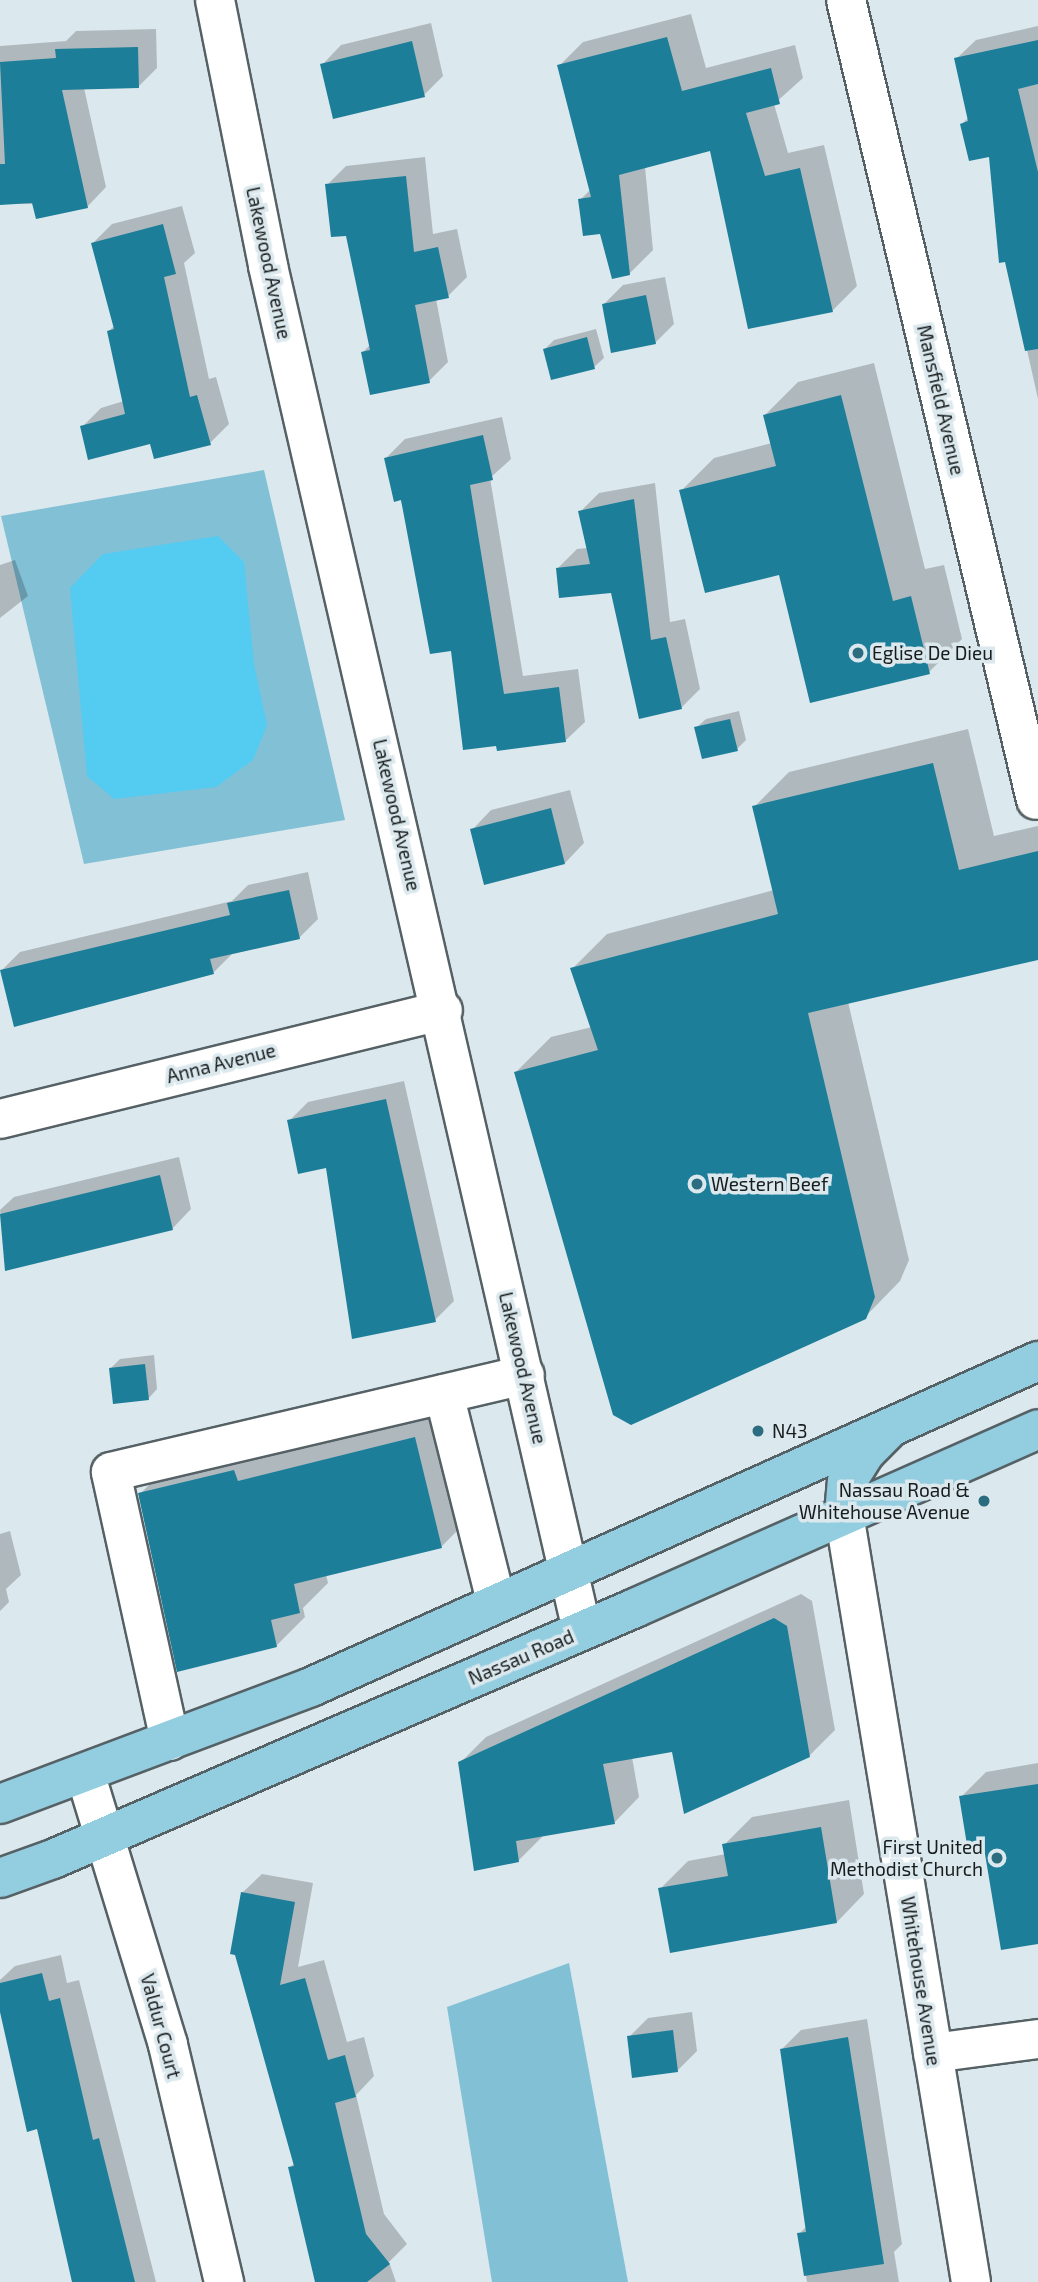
<!DOCTYPE html>
<style>
body{margin:0}
#map{position:relative;width:1038px;height:2282px;overflow:hidden;background:#dbe8ed;font-family:"Exo 2",sans-serif}
div>[style]{position:absolute}
.green>*{inset:0;background:#82c0d6}
.water>*{inset:0;background:#54cbf1}
.shadow>*{inset:0;background:#0003}
.building>*{inset:0;background:#1c7e99}
.roads{filter:drop-shadow(2px 0 #556165) drop-shadow(-2px 0 #556165) drop-shadow(0 2px #556165) drop-shadow(0 -2px #556165)}
.minor>*{height:38px;margin:-19px;padding:0 19px;transform-origin:19px;border-radius:19px;background:#fff}
.major>*{height:38px;margin:-19px;padding:0 19px;transform-origin:19px;border-radius:19px;background:#93cde0}
.dots>*{width:19px;height:19px;translate:-50% -50%;box-sizing:border-box;border:4px solid #dbe8ed;border-radius:50%}
span{translate:-50% -50%;white-space:nowrap;text-align:center;line-height:1.15;-webkit-text-stroke:7px #dbe8ed;paint-order:stroke}
.street-label{font-size:19px;color:#171c1d}
.poi-label{font-size:19px;color:#171c1d}
.left{translate:0 -50%;text-align:left}
.right{translate:-100% -50%;text-align:right}
</style>
<div id="map">
<div class="green">
<i style="clip-path:polygon(264px 470px,345px 820px,84px 864px,1px 516px)"></i>
<i style="clip-path:polygon(569px 1963px,628px 2282px,492px 2282px,447px 2007px)"></i>
</div>
<div class="water">
<i style="clip-path:polygon(218px 536px,244px 562px,254px 664px,267px 725px,253px 760px,216px 787px,114px 799px,87px 776px,70px 588px,103px 554px)"></i>
</div>
<div class="shadow">
<i style="clip-path:polygon(691px 14px,706px 68px,795px 45px,803px 78px,774px 104px,788px 153px,824px 145px,857px 286px,833px 310px,749px 327px,711px 149px,645px 167px,653px 250px,629px 274px,580px 200px,591px 189px,559px 66px,583px 42px)"></i>
<i style="clip-path:polygon(431px 23px,443px 76px,424px 95px,322px 65px,341px 45px)"></i>
<i style="clip-path:polygon(1038px 26px,1038px 399px,1007px 261px,990px 154px,962px 124px,969px 117px,956px 59px,976px 40px)"></i>
<i style="clip-path:polygon(156px 29px,157px 68px,138px 87px,84px 88px,106px 187px,88px 206px,0 203px,0 46px,66px 41px,76px 31px)"></i>
<i style="clip-path:polygon(425px 157px,433px 234px,457px 229px,467px 277px,448px 296px,436px 299px,448px 362px,429px 381px,362px 353px,370px 345px,347px 234px,327px 185px,346px 166px)"></i>
<i style="clip-path:polygon(182px 206px,195px 253px,184px 263px,209px 379px,216px 377px,229px 424px,210px 443px,151px 442px,82px 427px,101px 408px,124px 401px,109px 331px,115px 325px,93px 243px,112px 224px)"></i>
<i style="clip-path:polygon(665px 277px,674px 324px,655px 343px,604px 304px,623px 285px)"></i>
<i style="clip-path:polygon(596px 329px,604px 358px,594px 367px,545px 349px,554px 340px)"></i>
<i style="clip-path:polygon(874px 363px,925px 569px,944px 565px,962px 639px,929px 672px,780px 572px,681px 491px,714px 458px,772px 443px,765px 415px,798px 382px)"></i>
<i style="clip-path:polygon(502px 417px,511px 459px,490px 478px,523px 676px,578px 669px,585px 722px,565px 741px,499px 749px,452px 649px,386px 458px,405px 439px)"></i>
<i style="clip-path:polygon(655px 483px,670px 622px,685px 619px,700px 689px,681px 708px,613px 591px,558px 568px,577px 549px,588px 548px,580px 512px,599px 493px)"></i>
<i style="clip-path:polygon(15px 560px,28px 596px,0 618px,0 565px)"></i>
<i style="clip-path:polygon(739px 711px,746px 740px,737px 749px,696px 728px,706px 719px)"></i>
<i style="clip-path:polygon(968px 729px,994px 836px,1038px 826px,1038px 957px,848px 1002px,909px 1260px,900px 1281px,865px 1317px,516px 1072px,551px 1037px,592px 1027px,572px 969px,607px 934px,774px 890px,754px 807px,789px 772px)"></i>
<i style="clip-path:polygon(570px 790px,584px 843px,565px 863px,472px 830px,491px 810px)"></i>
<i style="clip-path:polygon(308px 872px,318px 919px,299px 938px,232px 954px,213px 973px,1px 971px,20px 952px,232px 901px,248px 885px)"></i>
<i style="clip-path:polygon(404px 1081px,454px 1301px,435px 1320px,327px 1166px,289px 1121px,308px 1102px)"></i>
<i style="clip-path:polygon(179px 1157px,191px 1209px,172px 1229px,6px 1269px,0 1210px,14px 1197px)"></i>
<i style="clip-path:polygon(154px 1355px,157px 1389px,148px 1399px,111px 1368px,120px 1359px)"></i>
<i style="clip-path:polygon(444px 1410px,470px 1518px,441px 1547px,326px 1574px,328px 1583px,303px 1608px,305px 1617px,276px 1646px,140px 1494px,169px 1465px)"></i>
<i style="clip-path:polygon(10px 1531px,21px 1575px,6px 1589px,9px 1602px,0 1611px,0 1534px)"></i>
<i style="clip-path:polygon(801px 1594px,812px 1601px,835px 1730px,809px 1756px,674px 1750px,632px 1757px,639px 1797px,614px 1823px,545px 1834px,518px 1861px,460px 1763px,486px 1737px)"></i>
<i style="clip-path:polygon(1038px 1763px,1038px 1942px,961px 1797px,986px 1772px)"></i>
<i style="clip-path:polygon(849px 1800px,864px 1894px,837px 1922px,660px 1889px,688px 1861px,726px 1854px,724px 1845px,752px 1817px)"></i>
<i style="clip-path:polygon(262px 1874px,313px 1883px,298px 1967px,324px 1960px,347px 2042px,364px 2037px,374px 2076px,356px 2095px,384px 2214px,407px 2244px,389px 2262px,396px 2282px,321px 2282px,289px 2168px,295px 2163px,242px 1893px)"></i>
<i style="clip-path:polygon(61px 1955px,67px 1983px,79px 1980px,156px 2282px,75px 2282px,38px 2127px,0 2005px,0 1980px,15px 1966px)"></i>
<i style="clip-path:polygon(692px 2012px,697px 2051px,677px 2071px,629px 2037px,648px 2018px)"></i>
<i style="clip-path:polygon(867px 2019px,902px 2244px,894px 2252px,899px 2282px,807px 2282px,799px 2234px,807px 2226px,782px 2049px,801px 2030px)"></i>
</div>
<div class="building">
<i style="clip-path:polygon(667px 37px,682px 91px,771px 68px,780px 104px,746px 113px,765px 176px,800px 168px,833px 312px,748px 329px,710px 151px,619px 175px,630px 275px,612px 279px,600px 234px,583px 236px,578px 199px,591px 197px,557px 65px)"></i>
<i style="clip-path:polygon(1038px 40px,1038px 84px,1018px 89px,1038px 172px,1038px 349px,1025px 351px,1005px 262px,999px 263px,989px 157px,969px 161px,960px 124px,968px 121px,954px 58px)"></i>
<i style="clip-path:polygon(412px 41px,425px 97px,333px 119px,320px 64px)"></i>
<i style="clip-path:polygon(138px 47px,139px 88px,62px 90px,88px 208px,36px 219px,32px 203px,0 205px,0 164px,5px 164px,0 62px,56px 58px,55px 49px)"></i>
<i style="clip-path:polygon(406px 176px,414px 252px,438px 247px,449px 298px,415px 305px,430px 383px,370px 395px,361px 352px,370px 350px,346px 236px,331px 237px,325px 184px)"></i>
<i style="clip-path:polygon(163px 224px,176px 274px,164px 277px,190px 397px,197px 395px,211px 445px,154px 459px,150px 444px,88px 460px,80px 426px,125px 414px,107px 331px,114px 329px,91px 243px)"></i>
<i style="clip-path:polygon(646px 295px,656px 344px,611px 353px,602px 304px)"></i>
<i style="clip-path:polygon(587px 337px,595px 369px,551px 380px,543px 349px)"></i>
<i style="clip-path:polygon(841px 395px,893px 601px,911px 596px,930px 674px,810px 703px,779px 575px,705px 593px,679px 490px,776px 466px,763px 415px)"></i>
<i style="clip-path:polygon(483px 435px,493px 480px,470px 485px,504px 694px,559px 687px,566px 742px,497px 751px,496px 746px,463px 750px,451px 651px,430px 654px,401px 500px,394px 502px,384px 458px)"></i>
<i style="clip-path:polygon(634px 499px,651px 640px,666px 637px,682px 709px,639px 719px,611px 593px,559px 598px,556px 568px,590px 564px,578px 511px)"></i>
<i style="clip-path:polygon(730px 719px,738px 751px,702px 759px,694px 727px)"></i>
<i style="clip-path:polygon(933px 763px,959px 870px,1038px 851px,1038px 960px,808px 1013px,875px 1297px,866px 1319px,631px 1425px,613px 1415px,514px 1072px,598px 1050px,570px 968px,778px 914px,752px 806px)"></i>
<i style="clip-path:polygon(551px 808px,565px 864px,484px 885px,470px 829px)"></i>
<i style="clip-path:polygon(289px 890px,300px 939px,210px 959px,214px 974px,14px 1027px,0 970px,230px 915px,227px 903px)"></i>
<i style="clip-path:polygon(386px 1099px,436px 1322px,352px 1339px,326px 1168px,298px 1174px,287px 1120px)"></i>
<i style="clip-path:polygon(160px 1175px,173px 1230px,5px 1271px,0 1214px)"></i>
<i style="clip-path:polygon(145px 1364px,149px 1400px,113px 1404px,109px 1368px)"></i>
<i style="clip-path:polygon(415px 1437px,442px 1548px,294px 1584px,300px 1613px,271px 1620px,277px 1647px,177px 1672px,138px 1493px,234px 1470px,238px 1481px)"></i>
<i style="clip-path:polygon(774px 1618px,787px 1626px,810px 1757px,684px 1814px,672px 1752px,603px 1764px,615px 1824px,516px 1841px,519px 1862px,474px 1871px,458px 1762px)"></i>
<i style="clip-path:polygon(1038px 1784px,1038px 1944px,1001px 1950px,984px 1848px,968px 1851px,959px 1796px)"></i>
<i style="clip-path:polygon(821px 1827px,837px 1923px,670px 1953px,658px 1888px,728px 1876px,722px 1844px)"></i>
<i style="clip-path:polygon(241px 1892px,295px 1902px,280px 1985px,305px 1978px,328px 2060px,345px 2055px,356px 2097px,335px 2103px,366px 2234px,390px 2264px,367px 2282px,315px 2282px,288px 2167px,294px 2166px,235px 1955px,230px 1954px)"></i>
<i style="clip-path:polygon(42px 1973px,49px 2001px,60px 1998px,93px 2140px,99px 2138px,135px 2282px,72px 2282px,37px 2129px,27px 2132px,0 2012px,0 1983px)"></i>
<i style="clip-path:polygon(673px 2030px,678px 2072px,632px 2078px,627px 2036px)"></i>
<i style="clip-path:polygon(848px 2037px,884px 2264px,804px 2276px,797px 2233px,806px 2232px,780px 2049px)"></i>
</div>
<div class="roads">
<div class="minor">
<i style="left:215px;top:0;width:271px;rotate:78.7deg"></i>
<i style="left:268px;top:266px;width:1400px;rotate:77.04deg"></i>
<i style="left:846px;top:0;width:822px;rotate:76.64deg"></i>
<i style="left:0;top:1119px;width:456px;rotate:-13.8deg"></i>
<i style="left:444px;top:1394px;width:213px;rotate:75.9deg"></i>
<i style="left:844px;top:1514px;width:778px;rotate:80.61deg"></i>
<i style="left:170px;top:1741px;width:275px;rotate:-102.4deg"></i>
<i style="left:111px;top:1472px;width:425px;rotate:-13.2deg"></i>
<i style="left:85px;top:1773px;width:284px;rotate:73deg"></i>
<i style="left:168px;top:2045px;width:244px;rotate:76.7deg"></i>
<i style="left:933px;top:2053px;width:106px;rotate:-7.6deg"></i>
</div>
<div class="major">
<i style="left:844px;top:1514px;width:32px;rotate:-85deg"></i>
<i style="left:847px;top:1482px;width:36px;rotate:-58deg"></i>
<i style="left:866px;top:1452px;width:33px;rotate:-45deg"></i>
<i style="left:0;top:1804px;width:332px;rotate:-20.6deg"></i>
<i style="left:311px;top:1687px;width:797px;rotate:-24.15deg"></i>
<i style="left:0;top:1878px;width:56px;rotate:-19.7deg"></i>
<i style="left:53px;top:1859px;width:634px;rotate:-23.33deg"></i>
<i style="left:635px;top:1608px;width:441px;rotate:-23.9deg"></i>
</div>
</div>
<div class="dots">
<i style="left:858px;top:653px;background:#2c6c81"></i>
<i style="left:697px;top:1184px;background:#2c6c81"></i>
<i style="left:758px;top:1431px;background:#2c6c81"></i>
<i style="left:984px;top:1501px;background:#2c6c81"></i>
<i style="left:997px;top:1858px;background:#2c6c81"></i>
</div>
<div class="street-label">
<span style="left:269px;top:263px;rotate:78deg">Lakewood Avenue</span>
<span style="left:941px;top:400px;rotate:77deg">Mansfield Avenue</span>
<span style="left:397px;top:815px;rotate:77deg">Lakewood Avenue</span>
<span style="left:221px;top:1063px;rotate:-14deg">Anna Avenue</span>
<span style="left:523px;top:1368px;rotate:77deg">Lakewood Avenue</span>
<span style="left:521px;top:1657px;rotate:-23deg">Nassau Road</span>
<span style="left:921px;top:1981px;rotate:81deg">Whitehouse Avenue</span>
<span style="left:161px;top:2026px;rotate:75deg">Valdur Court</span>
</div>
<div class="poi-label">
<span class="left" style="left:872px;top:653px">Eglise De Dieu</span>
<span class="left" style="left:711px;top:1184px">Western Beef</span>
<span class="left" style="left:772px;top:1431px">N43</span>
<span class="right" style="left:970px;top:1501px">Nassau Road &amp;<br>Whitehouse Avenue</span>
<span class="right" style="left:983px;top:1858px">First United<br>Methodist Church</span>
</div>
</div>
